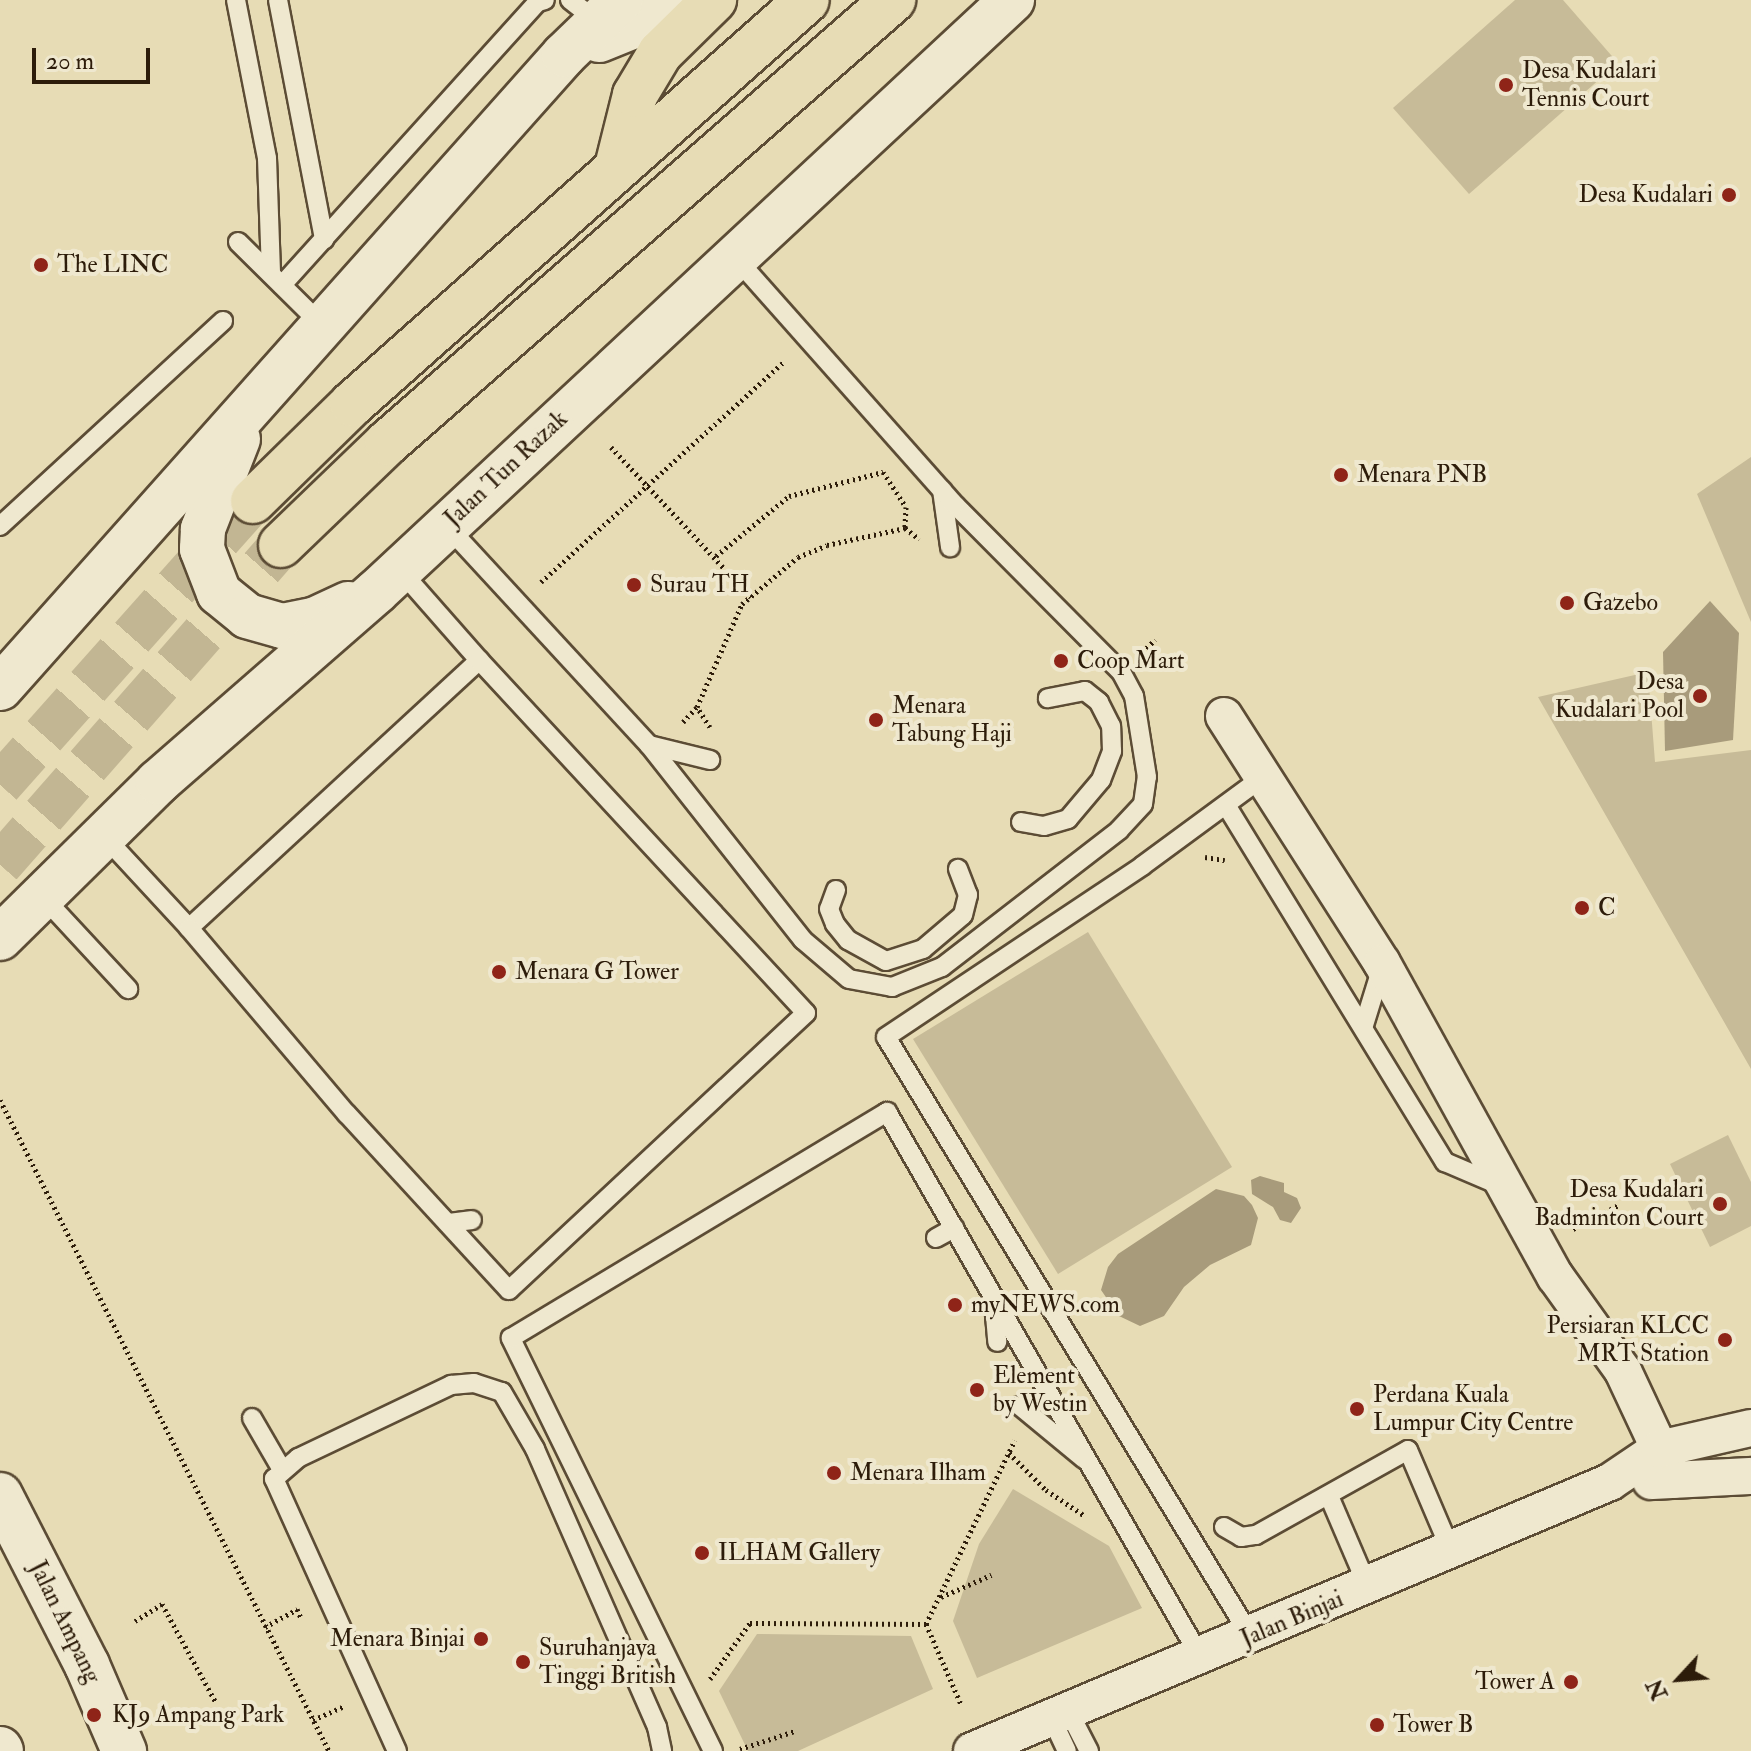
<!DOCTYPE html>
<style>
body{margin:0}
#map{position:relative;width:1751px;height:1751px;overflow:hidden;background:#e7dcb5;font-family:"IM FELL Double Pica",serif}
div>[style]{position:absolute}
.green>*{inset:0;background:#c7bb98}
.water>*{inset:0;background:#a89b7b}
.primary-tunnel>*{height:44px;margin-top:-22px;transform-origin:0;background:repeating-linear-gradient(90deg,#c2b693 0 44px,transparent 0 66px)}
.path>*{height:5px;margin-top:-2.5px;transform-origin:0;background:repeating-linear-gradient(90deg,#2d1c0a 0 2px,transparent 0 6px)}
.roads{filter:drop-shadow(2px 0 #5c4c35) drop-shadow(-2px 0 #5c4c35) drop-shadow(0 2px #5c4c35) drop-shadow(0 -2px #5c4c35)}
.service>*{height:18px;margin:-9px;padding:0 9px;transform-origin:9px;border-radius:9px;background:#efe8cf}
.minor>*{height:36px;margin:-18px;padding:0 18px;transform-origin:18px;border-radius:18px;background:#efe8cf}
.secondary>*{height:44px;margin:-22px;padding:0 22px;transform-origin:22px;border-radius:22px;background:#efe8cf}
.primary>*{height:44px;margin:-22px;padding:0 22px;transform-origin:22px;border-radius:22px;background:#e7dcb5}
.dots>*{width:22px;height:22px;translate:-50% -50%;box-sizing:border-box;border:4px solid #efe8cf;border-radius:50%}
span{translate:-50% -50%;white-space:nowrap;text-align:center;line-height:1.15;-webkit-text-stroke:8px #efe8cf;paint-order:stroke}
.poi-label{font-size:24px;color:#2d1c0a}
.left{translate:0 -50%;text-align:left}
.right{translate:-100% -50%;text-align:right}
.street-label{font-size:24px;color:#2d1c0a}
.north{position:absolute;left:1639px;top:1639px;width:80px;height:80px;-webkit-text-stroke:6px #efe8cf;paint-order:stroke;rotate:244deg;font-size:22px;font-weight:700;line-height:32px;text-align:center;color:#2d1c0a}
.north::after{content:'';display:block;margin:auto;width:28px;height:36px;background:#2d1c0a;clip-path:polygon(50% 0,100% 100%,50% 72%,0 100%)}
.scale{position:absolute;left:32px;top:48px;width:118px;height:36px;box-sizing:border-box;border:4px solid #2d1c0a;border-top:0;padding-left:10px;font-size:24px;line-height:28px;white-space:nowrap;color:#2d1c0a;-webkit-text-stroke:6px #efe8cf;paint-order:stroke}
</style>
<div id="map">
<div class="green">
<i style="clip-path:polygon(1515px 0,1563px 0,1618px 63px,1469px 194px,1393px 108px)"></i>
<i style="clip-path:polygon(1751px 457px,1751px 622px,1697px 494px)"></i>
<i style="clip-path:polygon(1648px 672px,1655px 762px,1751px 750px,1751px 1069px,1538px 697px)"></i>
<i style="clip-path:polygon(1088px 932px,1232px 1167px,1058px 1274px,913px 1039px)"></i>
<i style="clip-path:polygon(1728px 1135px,1751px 1182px,1751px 1226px,1710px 1247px,1670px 1164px)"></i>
<i style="clip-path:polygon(1013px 1489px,1109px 1546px,1142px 1608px,977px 1678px,953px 1621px,979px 1544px)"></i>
<i style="clip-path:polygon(757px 1634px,911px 1636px,933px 1689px,798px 1751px,748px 1751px,719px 1691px)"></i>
</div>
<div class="water">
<i style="clip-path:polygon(1710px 601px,1739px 633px,1733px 740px,1665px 751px,1663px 652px)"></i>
<i style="clip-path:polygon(1260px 1176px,1284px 1183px,1284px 1192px,1297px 1198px,1301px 1208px,1291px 1223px,1280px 1220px,1273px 1207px,1252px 1194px,1251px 1180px)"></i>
<i style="clip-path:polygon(1216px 1189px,1244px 1196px,1252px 1205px,1258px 1218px,1251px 1245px,1210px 1265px,1184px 1287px,1164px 1316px,1140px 1326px,1119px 1316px,1101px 1290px,1108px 1267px,1118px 1254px)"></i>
</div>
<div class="primary-tunnel">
<i style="left:0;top:785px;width:380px;rotate:-48.3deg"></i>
<i style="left:0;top:865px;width:426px;rotate:-48.7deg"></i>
</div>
<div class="path">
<i style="left:611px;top:447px;width:205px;rotate:47deg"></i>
<i style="left:883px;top:472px;width:42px;rotate:56.7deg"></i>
<i style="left:906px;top:507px;width:21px;rotate:93deg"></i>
<i style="left:716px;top:556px;width:94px;rotate:-39.4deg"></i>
<i style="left:789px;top:496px;width:97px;rotate:-14.3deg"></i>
<i style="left:541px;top:582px;width:329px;rotate:-42.2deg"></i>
<i style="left:1142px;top:652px;width:18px;rotate:-43deg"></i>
<i style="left:683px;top:722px;width:21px;rotate:-47deg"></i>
<i style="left:710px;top:727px;width:24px;rotate:-123deg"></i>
<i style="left:697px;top:707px;width:112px;rotate:-66.4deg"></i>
<i style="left:742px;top:604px;width:73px;rotate:-40deg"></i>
<i style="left:798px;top:557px;width:31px;rotate:-22deg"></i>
<i style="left:827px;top:545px;width:80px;rotate:-12.3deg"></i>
<i style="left:905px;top:528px;width:18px;rotate:38deg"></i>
<i style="left:1205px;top:857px;width:20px;rotate:9deg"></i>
<i style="left:0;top:1100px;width:729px;rotate:63.19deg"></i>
<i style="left:1573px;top:1229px;width:50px;rotate:-27.6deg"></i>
<i style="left:1009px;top:1453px;width:52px;rotate:45deg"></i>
<i style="left:1046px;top:1490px;width:47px;rotate:33.7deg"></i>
<i style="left:941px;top:1597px;width:55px;rotate:-23.7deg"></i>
<i style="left:135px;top:1621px;width:32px;rotate:-32deg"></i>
<i style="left:162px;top:1604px;width:111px;rotate:61.3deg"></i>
<i style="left:926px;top:1624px;width:87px;rotate:66.4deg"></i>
<i style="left:265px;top:1627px;width:37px;rotate:-29deg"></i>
<i style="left:297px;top:1609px;width:10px;rotate:66deg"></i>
<i style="left:710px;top:1679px;width:69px;rotate:-54.5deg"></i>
<i style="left:750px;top:1623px;width:176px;rotate:0.3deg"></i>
<i style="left:926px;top:1624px;width:204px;rotate:-64.2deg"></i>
<i style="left:313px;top:1720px;width:35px;rotate:-24deg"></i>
<i style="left:740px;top:1749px;width:58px;rotate:-18.1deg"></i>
</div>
<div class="roads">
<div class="service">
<i style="left:236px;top:0;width:161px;rotate:78.9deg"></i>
<i style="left:267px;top:158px;width:116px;rotate:88deg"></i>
<i style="left:278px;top:0;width:244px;rotate:79.1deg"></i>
<i style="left:570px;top:0;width:36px;rotate:38deg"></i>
<i style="left:238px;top:242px;width:120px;rotate:44.7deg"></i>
<i style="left:282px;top:285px;width:382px;rotate:-47.9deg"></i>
<i style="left:538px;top:2px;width:7px;rotate:-16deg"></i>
<i style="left:942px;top:490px;width:58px;rotate:82deg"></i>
<i style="left:446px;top:525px;width:299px;rotate:47.3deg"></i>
<i style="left:649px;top:745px;width:248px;rotate:51.7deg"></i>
<i style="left:803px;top:940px;width:60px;rotate:40.3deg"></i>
<i style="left:849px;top:979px;width:44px;rotate:10.5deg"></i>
<i style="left:892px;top:987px;width:54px;rotate:-21.8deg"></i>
<i style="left:942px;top:967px;width:224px;rotate:-37.7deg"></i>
<i style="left:1119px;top:830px;width:35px;rotate:-47deg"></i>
<i style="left:1143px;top:804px;width:27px;rotate:-82deg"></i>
<i style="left:1147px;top:777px;width:82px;rotate:-99.1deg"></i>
<i style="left:1134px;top:696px;width:27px;rotate:-118deg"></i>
<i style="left:1121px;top:672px;width:235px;rotate:-134.8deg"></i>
<i style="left:955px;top:505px;width:332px;rotate:-131.6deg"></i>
<i style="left:0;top:526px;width:303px;rotate:-42.6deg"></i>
<i style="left:649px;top:745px;width:63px;rotate:13.8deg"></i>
<i style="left:1226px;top:805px;width:419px;rotate:58.5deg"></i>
<i style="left:1445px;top:1162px;width:59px;rotate:23.1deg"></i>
<i style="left:1021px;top:822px;width:23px;rotate:10deg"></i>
<i style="left:1044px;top:826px;width:25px;rotate:-16deg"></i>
<i style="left:1068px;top:819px;width:51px;rotate:-49.8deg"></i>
<i style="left:1101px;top:780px;width:31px;rotate:-69deg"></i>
<i style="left:1112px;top:751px;width:25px;rotate:-92deg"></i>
<i style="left:1111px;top:726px;width:27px;rotate:-117deg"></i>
<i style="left:1099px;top:702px;width:18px;rotate:-142deg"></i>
<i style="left:1085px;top:691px;width:38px;rotate:169deg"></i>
<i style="left:103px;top:835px;width:127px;rotate:47.2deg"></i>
<i style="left:189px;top:928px;width:395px;rotate:-42.7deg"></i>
<i style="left:479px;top:660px;width:120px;rotate:-131.3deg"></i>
<i style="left:836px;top:890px;width:20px;rotate:110deg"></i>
<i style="left:829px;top:909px;width:16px;rotate:68deg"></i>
<i style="left:835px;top:924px;width:21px;rotate:51deg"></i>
<i style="left:848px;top:940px;width:43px;rotate:28.9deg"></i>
<i style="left:886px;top:961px;width:39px;rotate:-18deg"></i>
<i style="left:923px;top:949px;width:52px;rotate:-40.4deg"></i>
<i style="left:963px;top:915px;width:21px;rotate:-76deg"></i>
<i style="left:968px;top:895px;width:28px;rotate:-111deg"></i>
<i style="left:42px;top:896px;width:127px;rotate:47.2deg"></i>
<i style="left:189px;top:928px;width:244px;rotate:49.7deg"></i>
<i style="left:347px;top:1114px;width:239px;rotate:47.4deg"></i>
<i style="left:509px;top:1290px;width:406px;rotate:-43deg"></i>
<i style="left:806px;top:1013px;width:481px;rotate:-132.8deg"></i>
<i style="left:1364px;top:1025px;width:61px;rotate:-72.8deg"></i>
<i style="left:448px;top:1223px;width:24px;rotate:-7deg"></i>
<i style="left:936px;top:1238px;width:21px;rotate:-29deg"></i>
<i style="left:994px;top:1304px;width:38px;rotate:85deg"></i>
<i style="left:1020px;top:1406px;width:83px;rotate:39.6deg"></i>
<i style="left:252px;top:1418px;width:58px;rotate:59.9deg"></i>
<i style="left:1329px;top:1496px;width:99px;rotate:66.8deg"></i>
<i style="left:1224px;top:1527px;width:20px;rotate:30deg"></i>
<i style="left:1241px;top:1537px;width:15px;rotate:-8deg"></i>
<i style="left:1256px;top:1535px;width:174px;rotate:-29.2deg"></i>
<i style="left:1408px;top:1450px;width:110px;rotate:66.9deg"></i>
<i style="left:1251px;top:1637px;width:702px;rotate:-121.31deg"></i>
<i style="left:886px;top:1037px;width:308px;rotate:-33.7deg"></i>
<i style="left:1142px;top:866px;width:154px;rotate:-36.3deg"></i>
<i style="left:1069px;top:1712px;width:44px;rotate:62.9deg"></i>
<i style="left:1052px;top:1719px;width:35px;rotate:65deg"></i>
<i style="left:397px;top:1751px;width:299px;rotate:-114.3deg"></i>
<i style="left:274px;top:1479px;width:32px;rotate:-41deg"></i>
<i style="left:298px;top:1458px;width:170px;rotate:-25.5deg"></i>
<i style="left:451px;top:1385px;width:23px;rotate:-5deg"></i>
<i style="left:474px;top:1383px;width:29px;rotate:18deg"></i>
<i style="left:502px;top:1392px;width:66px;rotate:59.9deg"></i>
<i style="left:535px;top:1449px;width:304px;rotate:66.3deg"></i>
<i style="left:657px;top:1727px;width:25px;rotate:78deg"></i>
<i style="left:713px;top:1751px;width:460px;rotate:-116.1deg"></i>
<i style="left:511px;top:1338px;width:439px;rotate:-31deg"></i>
<i style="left:887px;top:1112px;width:630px;rotate:60.1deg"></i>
</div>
<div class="minor">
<i style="left:1224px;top:716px;width:293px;rotate:57.4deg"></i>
<i style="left:1382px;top:963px;width:358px;rotate:61.1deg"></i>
<i style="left:1555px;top:1276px;width:117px;rotate:54.4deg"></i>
<i style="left:1623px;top:1371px;width:120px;rotate:64.9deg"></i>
<i style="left:1651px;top:1481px;width:100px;rotate:-2.9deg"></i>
<i style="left:972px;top:1751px;width:692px;rotate:-22.86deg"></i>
<i style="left:1610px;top:1482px;width:59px;rotate:-34deg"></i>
<i style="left:1659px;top:1449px;width:94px;rotate:-12.9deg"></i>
</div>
<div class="secondary">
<i style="left:599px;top:40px;width:40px;rotate:-22deg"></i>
<i style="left:636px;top:25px;width:37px;rotate:-43deg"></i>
<i style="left:238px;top:439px;width:97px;rotate:111.3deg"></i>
<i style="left:203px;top:529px;width:20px;rotate:93deg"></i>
<i style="left:202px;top:549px;width:47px;rotate:68.9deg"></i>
<i style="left:219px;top:593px;width:36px;rotate:39deg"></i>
<i style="left:247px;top:616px;width:36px;rotate:16deg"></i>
<i style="left:282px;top:626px;width:33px;rotate:-11deg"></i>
<i style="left:314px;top:620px;width:38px;rotate:-25deg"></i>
<i style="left:0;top:688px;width:848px;rotate:-48.3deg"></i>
<i style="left:564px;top:55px;width:79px;rotate:-44deg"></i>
<i style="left:0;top:938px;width:222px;rotate:-44.6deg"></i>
<i style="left:158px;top:782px;width:289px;rotate:-41.1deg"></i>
<i style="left:376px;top:592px;width:869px;rotate:-42.95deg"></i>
<i style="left:0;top:1495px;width:191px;rotate:62.9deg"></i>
<i style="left:87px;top:1665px;width:94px;rotate:66.7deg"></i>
<i style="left:0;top:1749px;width:2px;rotate:63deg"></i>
</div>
<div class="primary">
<i style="left:617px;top:167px;width:74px;rotate:-76deg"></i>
<i style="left:635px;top:95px;width:49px;rotate:-59.2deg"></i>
<i style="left:660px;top:53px;width:76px;rotate:-44.5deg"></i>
<i style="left:253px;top:501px;width:139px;rotate:-44.4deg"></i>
<i style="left:352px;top:404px;width:608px;rotate:-41.6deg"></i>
<i style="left:281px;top:545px;width:147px;rotate:-43.9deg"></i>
<i style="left:387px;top:443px;width:673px;rotate:-41.2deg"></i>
</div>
</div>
<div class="dots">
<i style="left:1506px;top:85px;background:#8f2418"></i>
<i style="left:1729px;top:195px;background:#8f2418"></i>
<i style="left:41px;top:265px;background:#8f2418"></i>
<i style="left:1341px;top:475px;background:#8f2418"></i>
<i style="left:634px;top:585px;background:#8f2418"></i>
<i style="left:1567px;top:603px;background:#8f2418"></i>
<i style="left:1061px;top:661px;background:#8f2418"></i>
<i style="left:1700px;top:696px;background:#8f2418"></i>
<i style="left:876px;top:720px;background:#8f2418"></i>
<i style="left:1582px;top:908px;background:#8f2418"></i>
<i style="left:499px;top:972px;background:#8f2418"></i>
<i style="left:1720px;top:1204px;background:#8f2418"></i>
<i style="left:955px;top:1305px;background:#8f2418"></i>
<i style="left:1725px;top:1340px;background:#8f2418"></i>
<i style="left:977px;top:1390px;background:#8f2418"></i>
<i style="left:1357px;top:1409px;background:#8f2418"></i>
<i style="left:834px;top:1473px;background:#8f2418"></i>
<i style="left:702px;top:1553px;background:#8f2418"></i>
<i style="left:481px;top:1639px;background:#8f2418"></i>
<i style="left:523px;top:1662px;background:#8f2418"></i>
<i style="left:1571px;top:1682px;background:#8f2418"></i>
<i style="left:94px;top:1715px;background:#8f2418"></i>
<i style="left:1377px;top:1725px;background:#8f2418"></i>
</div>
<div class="poi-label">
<span class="left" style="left:1522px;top:85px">Desa Kudalari<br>Tennis Court</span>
<span class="right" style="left:1713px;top:195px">Desa Kudalari</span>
<span class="left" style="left:57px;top:265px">The LINC</span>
<span class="left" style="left:1357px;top:475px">Menara PNB</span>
<span class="left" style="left:650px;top:585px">Surau TH</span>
<span class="left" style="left:1583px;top:603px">Gazebo</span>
<span class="left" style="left:1077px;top:661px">Coop Mart</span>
<span class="right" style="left:1684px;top:696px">Desa<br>Kudalari Pool</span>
<span class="left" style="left:892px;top:720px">Menara<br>Tabung Haji</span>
<span class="left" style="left:1598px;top:908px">C</span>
<span class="left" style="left:515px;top:972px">Menara G Tower</span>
<span class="right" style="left:1704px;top:1204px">Desa Kudalari<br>Badminton Court</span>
<span class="left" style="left:971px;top:1305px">myNEWS.com</span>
<span class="right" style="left:1709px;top:1340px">Persiaran KLCC<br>MRT Station</span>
<span class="left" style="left:993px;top:1390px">Element<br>by Westin</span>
<span class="left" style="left:1373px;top:1409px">Perdana Kuala<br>Lumpur City Centre</span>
<span class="left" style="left:850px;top:1473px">Menara Ilham</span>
<span class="left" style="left:718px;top:1553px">ILHAM Gallery</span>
<span class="right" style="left:465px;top:1639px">Menara Binjai</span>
<span class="left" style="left:539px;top:1662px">Suruhanjaya<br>Tinggi British</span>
<span class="right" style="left:1555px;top:1682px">Tower A</span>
<span class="left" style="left:112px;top:1715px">KJ9 Ampang Park</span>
<span class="left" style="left:1393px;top:1725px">Tower B</span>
</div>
<div class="street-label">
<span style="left:506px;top:469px;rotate:-43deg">Jalan Tun Razak</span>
<span style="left:1292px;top:1619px;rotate:-23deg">Jalan Binjai</span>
<span style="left:65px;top:1622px;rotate:64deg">Jalan Ampang</span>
</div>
<div class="north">N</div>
<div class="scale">20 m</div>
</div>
